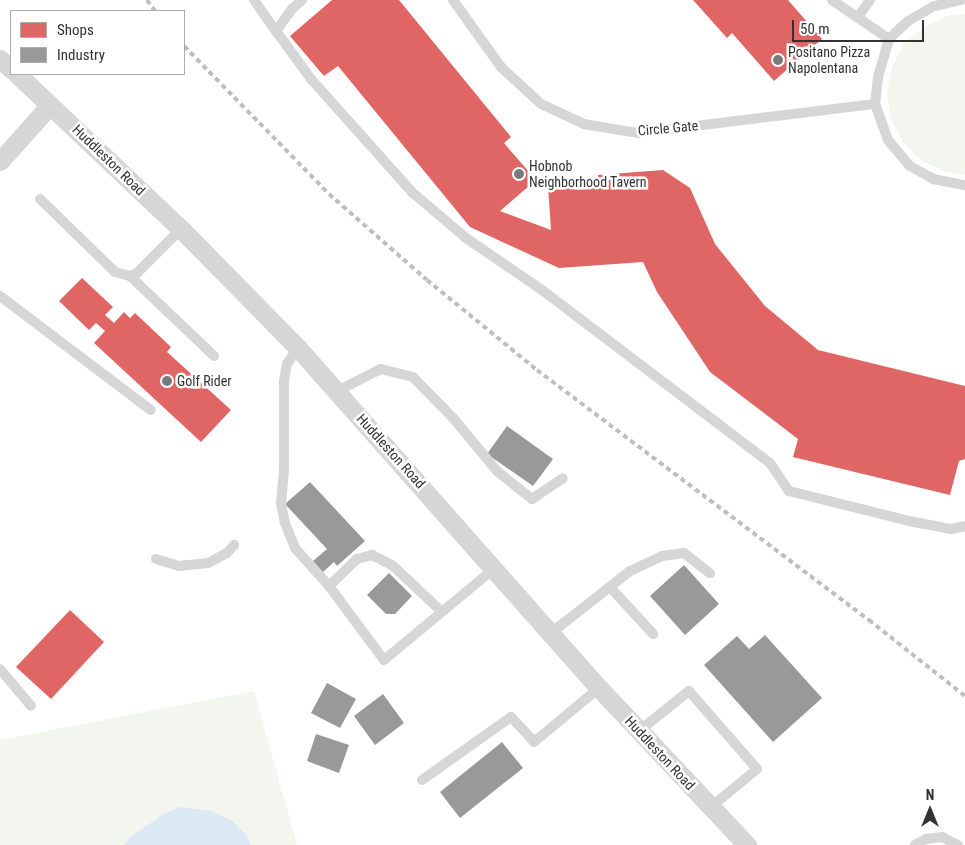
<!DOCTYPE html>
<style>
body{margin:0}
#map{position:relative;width:965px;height:845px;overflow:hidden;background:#fff;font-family:"Roboto Condensed",sans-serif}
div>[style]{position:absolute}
.green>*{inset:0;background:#f2f6ee}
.water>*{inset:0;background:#dce8f3}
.shops>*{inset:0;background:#e06666}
.industry>*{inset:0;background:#999}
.lane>*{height:10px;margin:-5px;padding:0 5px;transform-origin:5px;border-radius:5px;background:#d6d6d6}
.street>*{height:19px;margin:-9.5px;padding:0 9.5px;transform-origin:9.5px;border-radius:9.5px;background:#d6d6d6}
.rail>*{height:4px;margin-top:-2px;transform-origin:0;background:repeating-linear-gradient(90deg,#bebebe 0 5px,transparent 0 9px)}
.dots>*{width:14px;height:14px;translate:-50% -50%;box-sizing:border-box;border:2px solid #fff;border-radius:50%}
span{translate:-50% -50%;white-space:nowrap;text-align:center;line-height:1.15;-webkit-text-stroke:5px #fff;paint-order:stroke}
.poi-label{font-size:14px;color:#323232}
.left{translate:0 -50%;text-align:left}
.street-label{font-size:14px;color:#323232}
.legend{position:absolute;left:10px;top:10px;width:175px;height:65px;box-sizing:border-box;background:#fff;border:1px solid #adadad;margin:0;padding:6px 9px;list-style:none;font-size:15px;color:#323232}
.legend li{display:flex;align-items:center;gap:10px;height:25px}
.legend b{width:25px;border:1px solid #adadad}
.north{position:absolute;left:905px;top:785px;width:50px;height:50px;-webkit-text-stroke:4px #fff;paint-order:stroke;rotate:0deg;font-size:14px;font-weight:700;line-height:20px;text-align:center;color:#323232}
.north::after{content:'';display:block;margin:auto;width:18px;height:22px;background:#323232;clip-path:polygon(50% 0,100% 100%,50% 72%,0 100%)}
.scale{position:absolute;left:792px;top:20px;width:132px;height:22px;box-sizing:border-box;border:2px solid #323232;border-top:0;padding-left:6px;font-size:15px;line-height:18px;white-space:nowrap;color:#323232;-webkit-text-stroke:4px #fff;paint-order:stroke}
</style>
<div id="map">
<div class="green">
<i style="clip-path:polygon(965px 14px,965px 175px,945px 172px,921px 160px,903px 142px,891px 119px,887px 93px,892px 67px,904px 44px,925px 26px,950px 15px)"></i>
<i style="clip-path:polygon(254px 691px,297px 845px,0 845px,0 740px)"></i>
</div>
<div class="water">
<i style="clip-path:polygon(180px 807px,212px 811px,232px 821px,247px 836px,251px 845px,124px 845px,132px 836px,162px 815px)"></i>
</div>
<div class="shops">
<i style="clip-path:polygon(332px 0,399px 0,511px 137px,504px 143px,536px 180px,500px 211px,551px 230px,548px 186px,599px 183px,598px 175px,663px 170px,690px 188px,715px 244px,765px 306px,818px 350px,965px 386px,965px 459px,959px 461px,950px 495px,793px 457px,798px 439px,710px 372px,657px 292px,643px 262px,559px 268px,470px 227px,338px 66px,324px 76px,290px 36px)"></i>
<i style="clip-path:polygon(693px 0,788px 0,822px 39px,774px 81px,732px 33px,727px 38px)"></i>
<i style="clip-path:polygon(82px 278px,113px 307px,105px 315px,114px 323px,124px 312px,130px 318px,135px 313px,171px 347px,167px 352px,231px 410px,201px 442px,94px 343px,105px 331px,96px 323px,89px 330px,59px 301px)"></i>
<i style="clip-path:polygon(70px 610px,104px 642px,51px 699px,16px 667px)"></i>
</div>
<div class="industry">
<i style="clip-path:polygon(507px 426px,553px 459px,533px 486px,487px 454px)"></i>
<i style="clip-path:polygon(310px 482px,365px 541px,337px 566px,334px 562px,323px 572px,313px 561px,327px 549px,285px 504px)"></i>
<i style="clip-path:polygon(684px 565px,719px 604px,685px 635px,650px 596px)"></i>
<i style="clip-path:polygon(389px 573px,412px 596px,395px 614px,386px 614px,367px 595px)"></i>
<i style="clip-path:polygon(765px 635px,822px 698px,773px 742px,704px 665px,737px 636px,749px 649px)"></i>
<i style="clip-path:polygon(327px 683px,356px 699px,340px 728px,311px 713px)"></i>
<i style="clip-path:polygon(383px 694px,404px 723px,375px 745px,354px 716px)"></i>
<i style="clip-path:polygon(316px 734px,349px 745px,339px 773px,307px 761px)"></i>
<i style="clip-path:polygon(502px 742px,523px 768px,460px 818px,440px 792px)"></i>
</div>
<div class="lane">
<i style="left:254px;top:0;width:38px;rotate:55deg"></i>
<i style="left:302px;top:0;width:13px;rotate:138deg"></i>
<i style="left:292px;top:9px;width:27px;rotate:126deg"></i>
<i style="left:276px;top:31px;width:59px;rotate:53.9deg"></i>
<i style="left:311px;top:79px;width:153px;rotate:48.2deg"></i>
<i style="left:413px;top:193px;width:70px;rotate:40.3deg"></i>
<i style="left:466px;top:238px;width:92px;rotate:34.4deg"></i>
<i style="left:542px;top:290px;width:286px;rotate:37.2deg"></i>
<i style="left:770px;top:463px;width:34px;rotate:56deg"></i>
<i style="left:789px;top:491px;width:124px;rotate:14deg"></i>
<i style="left:909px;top:521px;width:43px;rotate:10.8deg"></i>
<i style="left:951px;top:529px;width:14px;rotate:-12deg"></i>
<i style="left:453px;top:0;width:82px;rotate:54.4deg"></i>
<i style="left:501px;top:67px;width:54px;rotate:42.8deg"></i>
<i style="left:541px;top:104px;width:47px;rotate:24.9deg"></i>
<i style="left:584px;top:124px;width:55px;rotate:9.5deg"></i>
<i style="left:638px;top:133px;width:239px;rotate:-7deg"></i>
<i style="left:832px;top:0;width:69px;rotate:34.4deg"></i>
<i style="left:961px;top:0;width:28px;rotate:167deg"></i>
<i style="left:934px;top:6px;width:30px;rotate:150deg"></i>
<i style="left:908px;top:21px;width:26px;rotate:137deg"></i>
<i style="left:889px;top:39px;width:40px;rotate:106deg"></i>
<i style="left:878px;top:77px;width:27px;rotate:96deg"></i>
<i style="left:875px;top:104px;width:38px;rotate:70deg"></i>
<i style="left:888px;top:140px;width:34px;rotate:50deg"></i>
<i style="left:910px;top:166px;width:26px;rotate:29deg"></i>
<i style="left:933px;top:179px;width:33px;rotate:11deg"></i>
<i style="left:858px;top:17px;width:21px;rotate:-55deg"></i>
<i style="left:40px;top:199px;width:105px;rotate:44.2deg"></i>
<i style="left:115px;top:272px;width:16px;rotate:15deg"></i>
<i style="left:130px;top:276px;width:8px;rotate:-23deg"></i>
<i style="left:137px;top:273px;width:62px;rotate:-45deg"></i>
<i style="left:130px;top:276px;width:116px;rotate:43.6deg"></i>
<i style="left:0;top:296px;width:189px;rotate:37.1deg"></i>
<i style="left:298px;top:348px;width:19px;rotate:125deg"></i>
<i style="left:287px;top:364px;width:17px;rotate:100deg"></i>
<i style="left:284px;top:381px;width:89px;rotate:90deg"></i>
<i style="left:284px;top:470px;width:33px;rotate:95deg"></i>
<i style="left:281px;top:503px;width:20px;rotate:79deg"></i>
<i style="left:285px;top:523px;width:27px;rotate:68deg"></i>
<i style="left:295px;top:548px;width:51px;rotate:48.2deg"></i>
<i style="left:329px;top:586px;width:92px;rotate:53.4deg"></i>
<i style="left:384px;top:660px;width:144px;rotate:-39.7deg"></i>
<i style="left:337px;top:391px;width:49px;rotate:-26.6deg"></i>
<i style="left:381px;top:369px;width:33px;rotate:14deg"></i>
<i style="left:413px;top:377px;width:59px;rotate:45.7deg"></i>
<i style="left:454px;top:419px;width:67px;rotate:50.4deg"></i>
<i style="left:497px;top:471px;width:45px;rotate:38.7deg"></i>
<i style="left:532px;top:499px;width:37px;rotate:-34deg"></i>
<i style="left:156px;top:559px;width:24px;rotate:17deg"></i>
<i style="left:179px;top:566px;width:29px;rotate:-6deg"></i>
<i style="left:208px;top:563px;width:21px;rotate:-28deg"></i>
<i style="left:227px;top:553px;width:11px;rotate:-49deg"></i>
<i style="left:329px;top:586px;width:39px;rotate:-44deg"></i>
<i style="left:357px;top:559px;width:16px;rotate:-15deg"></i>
<i style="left:372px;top:555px;width:22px;rotate:27deg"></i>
<i style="left:392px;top:565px;width:67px;rotate:43.2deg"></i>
<i style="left:610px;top:587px;width:64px;rotate:47.5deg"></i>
<i style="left:551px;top:633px;width:100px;rotate:-38.1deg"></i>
<i style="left:630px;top:571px;width:35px;rotate:-25deg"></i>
<i style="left:662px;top:556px;width:22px;rotate:-8deg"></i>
<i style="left:684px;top:553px;width:33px;rotate:38deg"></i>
<i style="left:0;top:669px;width:48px;rotate:50deg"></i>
<i style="left:639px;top:731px;width:64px;rotate:-38.7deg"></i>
<i style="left:689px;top:691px;width:103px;rotate:48.9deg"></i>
<i style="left:757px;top:769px;width:60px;rotate:140.4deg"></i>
<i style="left:422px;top:780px;width:109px;rotate:-35.3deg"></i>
<i style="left:511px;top:717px;width:34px;rotate:47deg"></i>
<i style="left:534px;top:742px;width:85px;rotate:-39.7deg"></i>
<i style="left:915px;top:845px;width:13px;rotate:-29deg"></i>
<i style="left:926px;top:839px;width:16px;rotate:-7deg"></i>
<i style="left:942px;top:837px;width:18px;rotate:27deg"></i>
</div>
<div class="street">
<i style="left:0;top:59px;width:15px;rotate:42deg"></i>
<i style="left:17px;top:74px;width:226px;rotate:43.4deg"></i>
<i style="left:181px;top:229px;width:167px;rotate:45.5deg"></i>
<i style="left:298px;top:348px;width:454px;rotate:48.5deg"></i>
<i style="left:599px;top:688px;width:216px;rotate:46.7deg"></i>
<i style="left:0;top:161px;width:75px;rotate:-48.2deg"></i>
</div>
<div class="rail">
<i style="left:147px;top:0;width:14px;rotate:54deg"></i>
<i style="left:184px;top:46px;width:207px;rotate:45.6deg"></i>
<i style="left:329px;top:194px;width:130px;rotate:41.3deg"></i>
<i style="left:427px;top:280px;width:142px;rotate:39.3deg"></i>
<i style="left:537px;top:370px;width:416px;rotate:37deg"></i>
<i style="left:869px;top:620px;width:122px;rotate:38.4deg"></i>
</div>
<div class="dots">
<i style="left:778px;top:60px;background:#7a7a7a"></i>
<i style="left:519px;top:174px;background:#7a7a7a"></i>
<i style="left:167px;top:381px;background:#7a7a7a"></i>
</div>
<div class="poi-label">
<span class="left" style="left:788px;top:60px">Positano Pizza<br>Napolentana</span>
<span class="left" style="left:529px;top:174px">Hobnob<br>Neighborhood Tavern</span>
<span class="left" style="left:177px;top:381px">Golf Rider</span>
</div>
<div class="street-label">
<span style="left:668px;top:128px;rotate:-5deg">Circle Gate</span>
<span style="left:109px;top:160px;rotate:44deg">Huddleston Road</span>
<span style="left:391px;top:451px;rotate:48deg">Huddleston Road</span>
<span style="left:660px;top:753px;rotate:47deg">Huddleston Road</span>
</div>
<ul class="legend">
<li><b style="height:14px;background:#e06666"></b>Shops</li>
<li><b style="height:14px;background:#999"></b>Industry</li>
</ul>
<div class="north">N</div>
<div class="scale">50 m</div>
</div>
